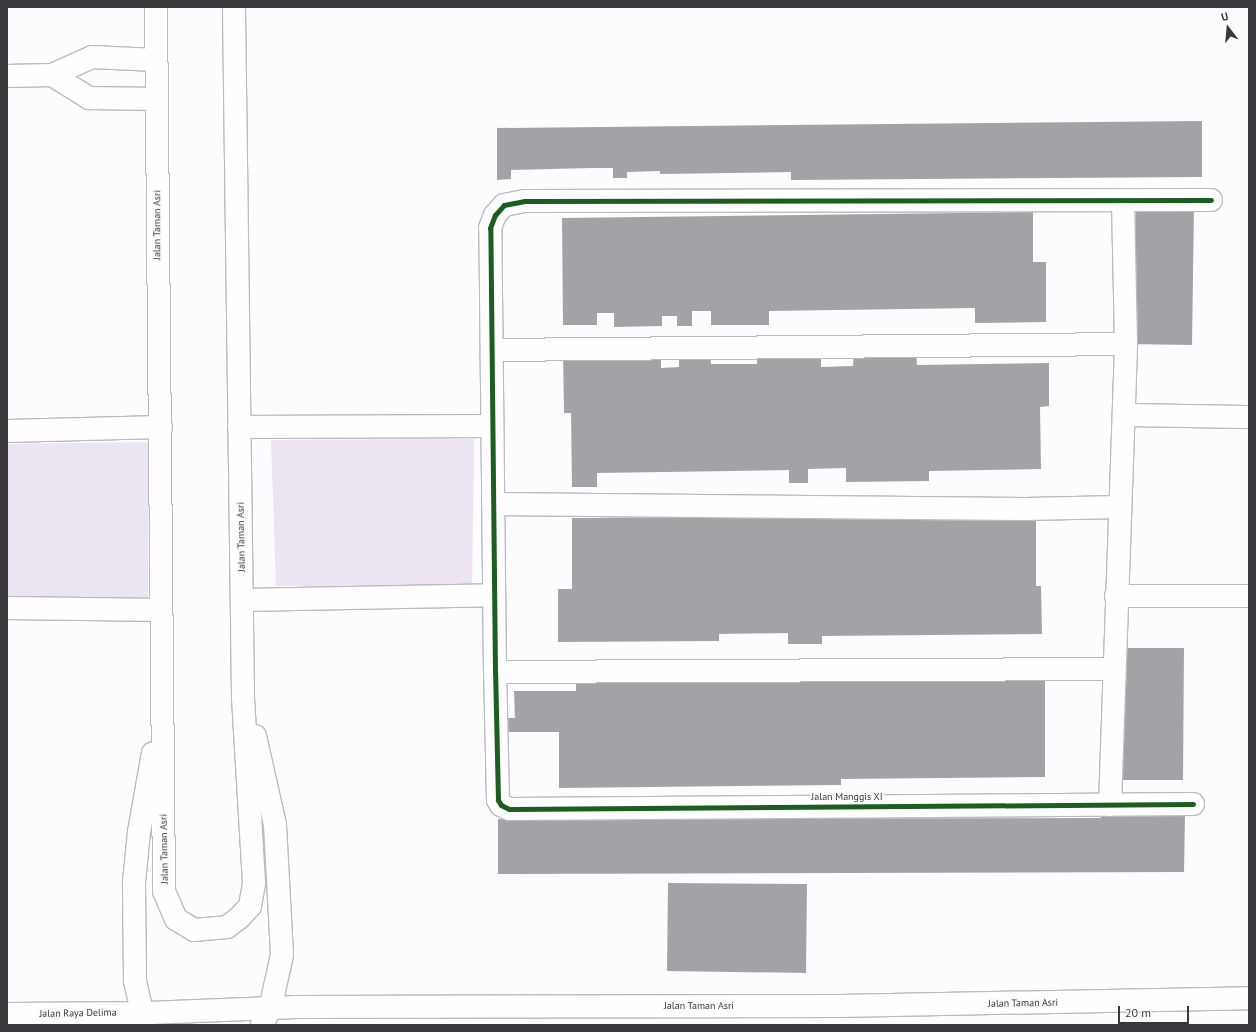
<!DOCTYPE html>
<style>
body{margin:0}
#map{position:relative;width:1256px;height:1032px;overflow:hidden;background:#fcfbfd;font-family:"PT Sans",sans-serif}
div>[style]{position:absolute}
.green>*{inset:0;background:#ece4f0}
.building>*{inset:0;background:#a4a2a6}
.roads{filter:drop-shadow(1px 0 #bcbabd) drop-shadow(-1px 0 #bcbabd) drop-shadow(0 1px #bcbabd) drop-shadow(0 -1px #bcbabd)}
.minor>*{height:22px;margin:-11px;padding:0 11px;transform-origin:11px;border-radius:11px;background:#fffeff}
.secondary>*{height:22px;margin:-11px;padding:0 11px;transform-origin:11px;border-radius:11px;background:#fffeff}
.cycleway>*{height:5px;margin:-2.5px;padding:0 2.5px;transform-origin:2.5px;border-radius:2.5px;background:#1b5e20}
span{translate:-50% -50%;white-space:nowrap;text-align:center;line-height:1.15;-webkit-text-stroke:4px #fdfafe;paint-order:stroke}
.street-label{font-size:10px;color:#3a383c}
.frame{position:absolute;inset:0;border:8px solid #3a383c;pointer-events:none}
.north{position:absolute;left:1208px;top:8px;width:40px;height:40px;-webkit-text-stroke:3px #fdfafe;paint-order:stroke;rotate:344deg;font-size:11px;font-weight:700;line-height:16px;text-align:center;color:#3a383c}
.north::after{content:'';display:block;margin:auto;width:14px;height:18px;background:#3a383c;clip-path:polygon(50% 0,100% 100%,50% 72%,0 100%)}
.scale{position:absolute;left:1118px;top:1006px;width:71px;height:18px;box-sizing:border-box;border:2px solid #3a383c;border-top:0;padding-left:5px;font-size:12px;line-height:14px;white-space:nowrap;color:#3a383c;-webkit-text-stroke:3px #fdfafe;paint-order:stroke}
</style>
<div id="map">
<div class="green">
<i style="clip-path:polygon(474px 439px,472px 586px,276px 586px,271px 440px)"></i>
<i style="clip-path:polygon(149px 442px,148px 598px,7px 596px,7px 444px)"></i>
</div>
<div class="building">
<i style="clip-path:polygon(1202px 121px,1202px 177px,791px 180px,791px 172px,660px 174px,660px 171px,627px 172px,627px 178px,613px 178px,613px 168px,592px 168px,511px 170px,511px 179px,497px 180px,497px 128px)"></i>
<i style="clip-path:polygon(1136px 208px,1194px 208px,1192px 345px,1127px 344px,1134px 307px)"></i>
<i style="clip-path:polygon(1033px 212px,1033px 262px,1046px 262px,1046px 322px,975px 323px,975px 308px,769px 311px,769px 325px,711px 325px,711px 311px,692px 311px,692px 326px,677px 326px,677px 316px,662px 316px,662px 326px,614px 327px,614px 313px,597px 313px,597px 325px,563px 325px,562px 218px)"></i>
<i style="clip-path:polygon(916px 350px,917px 365px,1049px 363px,1049px 406px,1040px 407px,1041px 469px,929px 471px,929px 481px,846px 482px,846px 468px,808px 469px,808px 483px,789px 483px,789px 470px,597px 473px,597px 487px,572px 487px,571px 413px,564px 413px,563px 353px,661px 352px,661px 368px,679px 367px,679px 351px,710px 351px,711px 364px,757px 364px,757px 352px,821px 351px,821px 367px,853px 366px,854px 351px)"></i>
<i style="clip-path:polygon(1036px 515px,1036px 586px,1041px 586px,1042px 634px,822px 636px,822px 644px,788px 644px,788px 633px,719px 634px,719px 641px,558px 642px,558px 589px,572px 589px,572px 518px)"></i>
<i style="clip-path:polygon(1120px 648px,1184px 648px,1183px 780px,1119px 780px)"></i>
<i style="clip-path:polygon(1045px 675px,1045px 777px,841px 779px,841px 785px,559px 788px,559px 732px,499px 732px,499px 718px,515px 718px,514px 691px,576px 691px,576px 677px)"></i>
<i style="clip-path:polygon(1101px 815px,1185px 815px,1184px 872px,498px 874px,498px 819px,1101px 818px)"></i>
<i style="clip-path:polygon(668px 883px,807px 884px,806px 973px,667px 971px)"></i>
</div>
<div class="roads">
<div class="minor">
<i style="left:52px;top:75px;width:44px;rotate:31.9deg"></i>
<i style="left:89px;top:98px;width:68px;rotate:0.8deg"></i>
<i style="left:7px;top:76px;width:45px;rotate:-1.3deg"></i>
<i style="left:52px;top:75px;width:44px;rotate:-24.2deg"></i>
<i style="left:92px;top:57px;width:64px;rotate:2.7deg"></i>
<i style="left:493px;top:350px;width:633px;rotate:-0.54deg"></i>
<i style="left:1124px;top:415px;width:125px;rotate:0.9deg"></i>
<i style="left:239px;top:427px;width:253px;rotate:-0.2deg"></i>
<i style="left:7px;top:431px;width:154px;rotate:-1.5deg"></i>
<i style="left:493px;top:504px;width:533px;rotate:0.54deg"></i>
<i style="left:1026px;top:509px;width:94px;rotate:-1.2deg"></i>
<i style="left:1116px;top:596px;width:133px"></i>
<i style="left:243px;top:600px;width:251px;rotate:-1.1deg"></i>
<i style="left:7px;top:608px;width:154px;rotate:0.7deg"></i>
<i style="left:495px;top:672px;width:619px;rotate:-0.28deg"></i>
<i style="left:1193px;top:804px;width:684px;rotate:179.58deg"></i>
<i style="left:509px;top:809px;width:9px;rotate:-153deg"></i>
<i style="left:501px;top:805px;width:6px;rotate:-121deg"></i>
<i style="left:498px;top:800px;width:128px;rotate:-91.3deg"></i>
<i style="left:495px;top:672px;width:444px;rotate:-90.6deg"></i>
<i style="left:490px;top:228px;width:14px;rotate:-69deg"></i>
<i style="left:495px;top:215px;width:13px;rotate:-48deg"></i>
<i style="left:504px;top:205px;width:21px;rotate:-11deg"></i>
<i style="left:525px;top:201px;width:686px;rotate:-0.08deg"></i>
<i style="left:1110px;top:805px;width:461px;rotate:-88deg"></i>
<i style="left:1126px;top:344px;width:143px;rotate:-91.2deg"></i>
<i style="left:7px;top:1014px;width:141px;rotate:-0.4deg"></i>
<i style="left:148px;top:1013px;width:149px;rotate:-2.3deg"></i>
<i style="left:297px;top:1007px;width:543px;rotate:-0.11deg"></i>
<i style="left:840px;top:1006px;width:409px;rotate:-1.1deg"></i>
</div>
<div class="secondary">
<i style="left:156px;top:7px;width:884px;rotate:89.48deg"></i>
<i style="left:164px;top:891px;width:30px;rotate:67deg"></i>
<i style="left:176px;top:919px;width:21px;rotate:31deg"></i>
<i style="left:194px;top:930px;width:33px;rotate:-5deg"></i>
<i style="left:227px;top:927px;width:15px;rotate:-37deg"></i>
<i style="left:239px;top:918px;width:16px;rotate:-47deg"></i>
<i style="left:250px;top:906px;width:23px;rotate:-80deg"></i>
<i style="left:254px;top:883px;width:187px;rotate:-93.4deg"></i>
<i style="left:243px;top:696px;width:689px;rotate:-90.75deg"></i>
<i style="left:255px;top:736px;width:91px;rotate:77.3deg"></i>
<i style="left:275px;top:825px;width:130px;rotate:86.9deg"></i>
<i style="left:282px;top:955px;width:55px;rotate:102.5deg"></i>
<i style="left:270px;top:1009px;width:18px;rotate:117deg"></i>
<i style="left:145px;top:1025px;width:45px;rotate:-102.8deg"></i>
<i style="left:135px;top:981px;width:99px;rotate:-90.6deg"></i>
<i style="left:134px;top:882px;width:50px;rotate:-84.3deg"></i>
<i style="left:139px;top:832px;width:80px;rotate:-80deg"></i>
</div>
</div>
<div class="cycleway">
<i style="left:1193px;top:804px;width:684px;rotate:179.58deg"></i>
<i style="left:509px;top:809px;width:9px;rotate:-153deg"></i>
<i style="left:501px;top:805px;width:6px;rotate:-121deg"></i>
<i style="left:498px;top:800px;width:128px;rotate:-91.3deg"></i>
<i style="left:495px;top:672px;width:444px;rotate:-90.6deg"></i>
<i style="left:490px;top:228px;width:14px;rotate:-69deg"></i>
<i style="left:495px;top:215px;width:13px;rotate:-48deg"></i>
<i style="left:504px;top:205px;width:21px;rotate:-11deg"></i>
<i style="left:525px;top:201px;width:686px;rotate:-0.08deg"></i>
</div>
<div class="street-label">
<span style="left:157px;top:225px;rotate:-90deg">Jalan Taman Asri</span>
<span style="left:241px;top:537px;rotate:-91deg">Jalan Taman Asri</span>
<span style="left:847px;top:797px">Jalan Manggis XI</span>
<span style="left:164px;top:849px;rotate:-91deg">Jalan Taman Asri</span>
<span style="left:1023px;top:1003px;rotate:-1deg">Jalan Taman Asri</span>
<span style="left:699px;top:1006px">Jalan Taman Asri</span>
<span style="left:78px;top:1013px;rotate:-1deg">Jalan Raya Delima</span>
</div>
<div class="frame"></div>
<div class="north">U</div>
<div class="scale">20 m</div>
</div>
